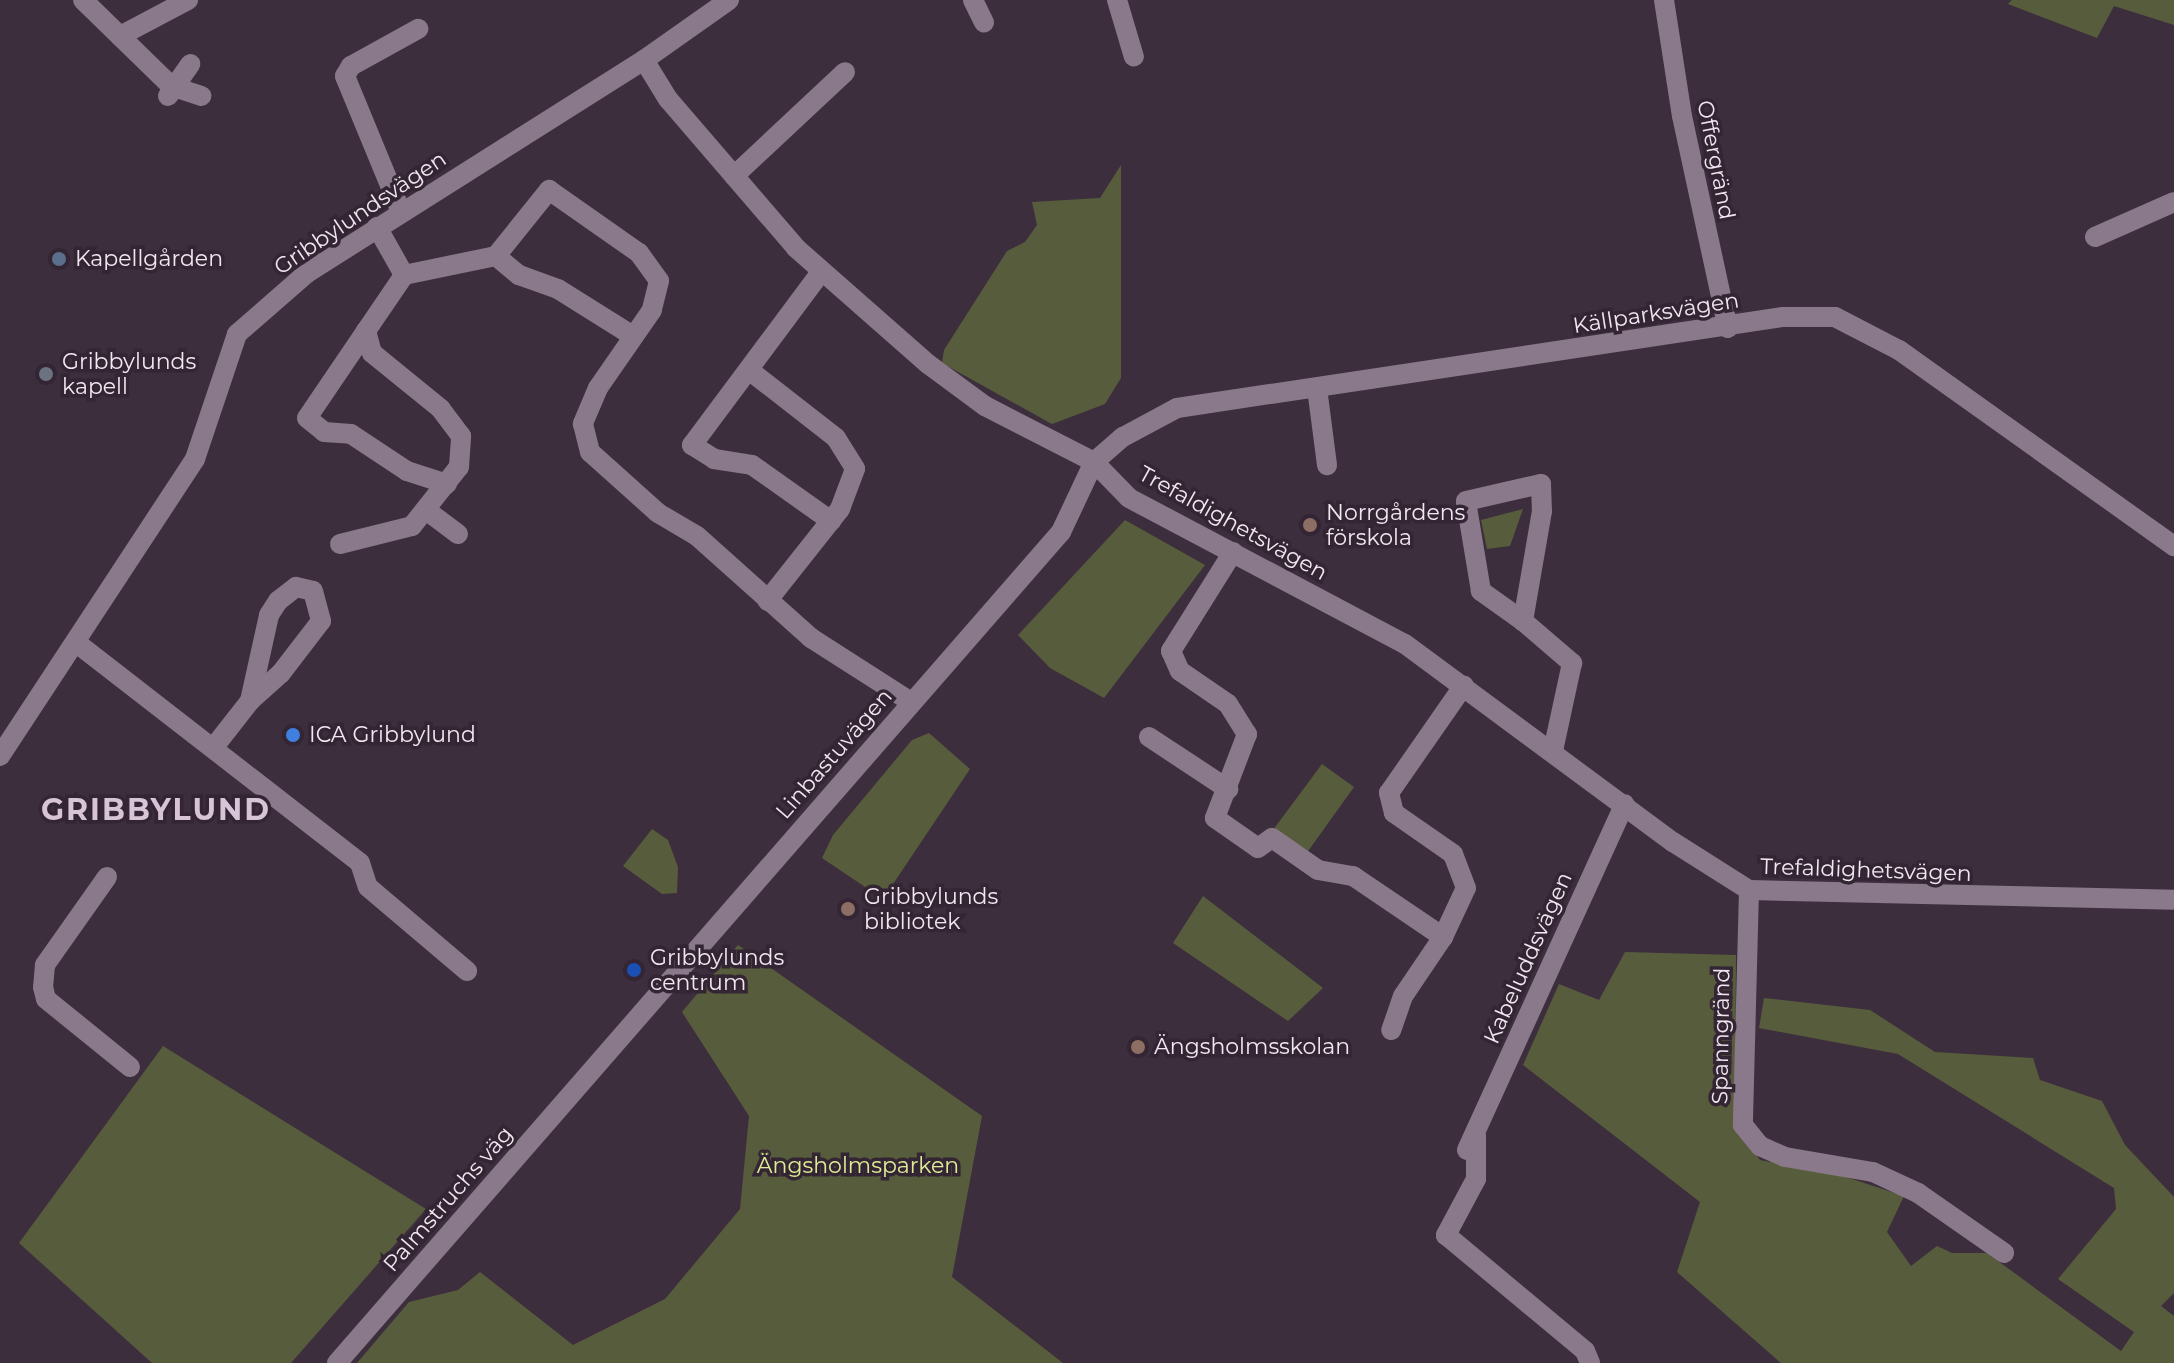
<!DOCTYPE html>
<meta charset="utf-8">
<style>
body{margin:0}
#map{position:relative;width:2174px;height:1363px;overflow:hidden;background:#3d2e3d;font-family:Montserrat,sans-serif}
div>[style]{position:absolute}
.green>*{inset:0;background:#575d3c}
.minor>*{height:20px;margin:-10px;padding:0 10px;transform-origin:10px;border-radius:10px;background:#8a798a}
.tertiary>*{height:20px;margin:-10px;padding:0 10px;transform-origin:10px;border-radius:10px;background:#8a798a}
.dots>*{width:22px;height:22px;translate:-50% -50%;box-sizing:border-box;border:4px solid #332533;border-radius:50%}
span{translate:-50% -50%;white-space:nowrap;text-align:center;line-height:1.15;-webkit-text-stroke:7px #332533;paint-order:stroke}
.street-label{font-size:22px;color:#f1e7f0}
.poi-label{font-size:22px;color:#f1e7f0}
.left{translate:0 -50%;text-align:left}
.park-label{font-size:22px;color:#ddec95}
.district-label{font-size:30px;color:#d7c4d6;font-weight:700;letter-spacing:2px}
</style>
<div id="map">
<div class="green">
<i style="clip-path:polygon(2012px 0,2174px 0,2174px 25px,2114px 6px,2097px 38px,2008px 4px)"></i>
<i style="clip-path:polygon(1121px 165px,1121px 378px,1105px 404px,1052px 424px,942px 363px,944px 350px,1007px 251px,1025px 242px,1037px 225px,1032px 202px,1100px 198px)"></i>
<i style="clip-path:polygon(1523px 509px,1510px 546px,1487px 549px,1481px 520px)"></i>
<i style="clip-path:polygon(1125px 520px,1205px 565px,1104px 698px,1050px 668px,1018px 635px)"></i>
<i style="clip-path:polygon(929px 733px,970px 769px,883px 899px,822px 858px,833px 835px,912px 740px)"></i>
<i style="clip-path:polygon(1322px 764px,1354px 787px,1306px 854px,1273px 830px)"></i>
<i style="clip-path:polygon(652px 829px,668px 840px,678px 867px,677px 893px,662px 894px,623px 866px)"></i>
<i style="clip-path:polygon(1203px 896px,1323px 988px,1288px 1021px,1173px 943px)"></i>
<i style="clip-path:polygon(738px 945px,982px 1116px,952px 1277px,1063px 1363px,357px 1363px,409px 1302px,458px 1290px,480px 1272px,573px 1345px,665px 1299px,740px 1209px,749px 1116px,682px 1012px)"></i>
<i style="clip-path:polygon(1625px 952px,1736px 955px,1735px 1123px,1760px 1160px,1843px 1176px,1904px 1196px,1887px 1232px,1911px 1266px,1937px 1246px,1952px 1253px,1987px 1253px,2121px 1351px,2134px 1332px,2058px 1279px,2116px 1209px,2114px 1188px,1898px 1054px,1759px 1028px,1764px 998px,1870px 1010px,1935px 1052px,2033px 1058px,2040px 1080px,2102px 1101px,2125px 1145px,2174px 1197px,2174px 1293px,2161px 1306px,2174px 1316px,2174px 1363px,1781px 1363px,1677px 1272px,1700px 1202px,1523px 1065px,1559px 984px,1599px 1000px)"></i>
<i style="clip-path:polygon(163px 1046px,426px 1209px,291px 1363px,152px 1363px,19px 1243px)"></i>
</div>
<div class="minor">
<i style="left:83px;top:0;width:123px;rotate:44.3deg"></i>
<i style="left:171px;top:86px;width:32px;rotate:18deg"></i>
<i style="left:973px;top:0;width:25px;rotate:64deg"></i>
<i style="left:1117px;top:0;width:59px;rotate:73.4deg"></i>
<i style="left:1664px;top:0;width:117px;rotate:81.2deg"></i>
<i style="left:1682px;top:116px;width:217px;rotate:77.8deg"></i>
<i style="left:120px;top:36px;width:77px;rotate:-27.9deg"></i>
<i style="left:644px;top:60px;width:46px;rotate:58.4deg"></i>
<i style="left:668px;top:99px;width:196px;rotate:49.3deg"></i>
<i style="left:796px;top:248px;width:176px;rotate:41.3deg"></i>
<i style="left:928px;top:364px;width:71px;rotate:36.4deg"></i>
<i style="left:985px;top:406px;width:123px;rotate:27.2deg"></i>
<i style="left:1094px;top:462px;width:50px;rotate:45.8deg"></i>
<i style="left:1129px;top:498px;width:312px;rotate:27.9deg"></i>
<i style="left:1405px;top:644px;width:333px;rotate:36.5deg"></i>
<i style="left:1673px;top:842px;width:90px;rotate:32.3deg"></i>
<i style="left:1749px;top:890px;width:425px;rotate:1.3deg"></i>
<i style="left:168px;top:96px;width:39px;rotate:-55deg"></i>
<i style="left:734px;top:176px;width:152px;rotate:-43.1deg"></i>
<i style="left:401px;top:212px;width:147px;rotate:-112.4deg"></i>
<i style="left:345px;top:76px;width:12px;rotate:-59deg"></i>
<i style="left:351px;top:66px;width:77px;rotate:-28.9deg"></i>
<i style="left:377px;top:227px;width:55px;rotate:60.6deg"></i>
<i style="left:404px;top:275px;width:94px;rotate:-11.7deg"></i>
<i style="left:496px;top:256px;width:85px;rotate:-51.2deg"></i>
<i style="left:549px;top:190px;width:110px;rotate:35deg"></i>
<i style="left:639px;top:253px;width:34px;rotate:54deg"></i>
<i style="left:659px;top:281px;width:30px;rotate:104deg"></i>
<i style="left:652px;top:310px;width:95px;rotate:124.7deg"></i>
<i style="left:598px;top:388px;width:39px;rotate:113deg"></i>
<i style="left:583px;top:424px;width:29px;rotate:76deg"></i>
<i style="left:590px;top:452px;width:91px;rotate:41.9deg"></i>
<i style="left:658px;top:513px;width:45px;rotate:30.5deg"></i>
<i style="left:697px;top:536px;width:153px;rotate:41.8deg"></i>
<i style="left:811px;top:638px;width:119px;rotate:32.6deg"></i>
<i style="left:2095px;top:237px;width:86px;rotate:-23.9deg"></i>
<i style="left:496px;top:256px;width:30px;rotate:40deg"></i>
<i style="left:519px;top:275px;width:41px;rotate:19.7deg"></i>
<i style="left:558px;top:289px;width:89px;rotate:32.1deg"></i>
<i style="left:821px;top:272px;width:216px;rotate:126.7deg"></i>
<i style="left:692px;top:445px;width:26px;rotate:32deg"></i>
<i style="left:714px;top:459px;width:38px;rotate:9deg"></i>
<i style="left:752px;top:465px;width:97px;rotate:35.3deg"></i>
<i style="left:366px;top:331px;width:105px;rotate:124.1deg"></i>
<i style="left:307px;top:418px;width:22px;rotate:39deg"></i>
<i style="left:324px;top:432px;width:27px;rotate:4deg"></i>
<i style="left:351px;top:434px;width:67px;rotate:33.5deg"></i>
<i style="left:407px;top:471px;width:42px;rotate:18deg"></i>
<i style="left:749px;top:370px;width:110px;rotate:38deg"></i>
<i style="left:836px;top:438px;width:36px;rotate:58deg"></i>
<i style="left:855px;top:469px;width:43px;rotate:110.6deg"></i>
<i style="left:840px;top:509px;width:117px;rotate:128.4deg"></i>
<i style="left:1317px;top:388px;width:78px;rotate:82.6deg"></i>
<i style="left:426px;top:510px;width:40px;rotate:37deg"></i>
<i style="left:340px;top:544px;width:74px;rotate:-14deg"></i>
<i style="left:412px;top:526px;width:75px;rotate:-51.5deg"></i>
<i style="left:459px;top:467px;width:31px;rotate:-86deg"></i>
<i style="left:461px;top:436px;width:34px;rotate:-127deg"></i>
<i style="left:441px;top:409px;width:89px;rotate:-140.9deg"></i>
<i style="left:372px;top:353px;width:23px;rotate:-105deg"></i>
<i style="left:366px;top:331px;width:68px;rotate:-55.8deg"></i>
<i style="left:1233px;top:552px;width:117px;rotate:122.1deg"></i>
<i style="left:1171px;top:651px;width:22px;rotate:66deg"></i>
<i style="left:1180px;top:671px;width:58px;rotate:34.5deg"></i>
<i style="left:1228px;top:704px;width:36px;rotate:58deg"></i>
<i style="left:1247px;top:734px;width:90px;rotate:110.9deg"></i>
<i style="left:1215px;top:818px;width:52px;rotate:34.9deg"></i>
<i style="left:1258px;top:848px;width:17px;rotate:-36deg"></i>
<i style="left:1272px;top:838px;width:56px;rotate:34.8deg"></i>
<i style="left:1318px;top:870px;width:36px;rotate:10deg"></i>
<i style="left:1353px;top:876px;width:109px;rotate:34.1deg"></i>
<i style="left:1443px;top:937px;width:71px;rotate:124.1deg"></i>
<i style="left:1403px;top:996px;width:36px;rotate:109deg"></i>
<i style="left:1523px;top:621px;width:52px;rotate:-144.5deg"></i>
<i style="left:1481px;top:591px;width:91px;rotate:-99.5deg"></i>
<i style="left:1466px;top:501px;width:77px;rotate:-12.8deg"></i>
<i style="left:1541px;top:484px;width:27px;rotate:88deg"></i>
<i style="left:1542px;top:511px;width:112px;rotate:99.8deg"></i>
<i style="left:1523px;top:621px;width:65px;rotate:40.6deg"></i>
<i style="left:1572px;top:663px;width:90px;rotate:102.2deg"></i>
<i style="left:78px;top:644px;width:357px;rotate:37.8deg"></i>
<i style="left:360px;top:863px;width:25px;rotate:72deg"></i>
<i style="left:368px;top:887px;width:130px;rotate:40.3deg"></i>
<i style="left:1149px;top:737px;width:95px;rotate:33.4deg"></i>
<i style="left:214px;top:747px;width:58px;rotate:-52deg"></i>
<i style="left:250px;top:701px;width:88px;rotate:-77.5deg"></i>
<i style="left:269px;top:615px;width:17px;rotate:-57deg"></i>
<i style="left:278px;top:601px;width:23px;rotate:-38deg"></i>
<i style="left:296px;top:587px;width:17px;rotate:13deg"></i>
<i style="left:313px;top:591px;width:31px;rotate:75deg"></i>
<i style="left:321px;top:621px;width:66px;rotate:127.6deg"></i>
<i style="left:281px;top:673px;width:42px;rotate:137.9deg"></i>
<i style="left:107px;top:877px;width:108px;rotate:125.2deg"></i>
<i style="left:45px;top:965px;width:22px;rotate:95deg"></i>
<i style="left:43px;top:987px;width:12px;rotate:76deg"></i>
<i style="left:46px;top:999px;width:108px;rotate:39deg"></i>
<i style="left:1749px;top:890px;width:235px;rotate:91.5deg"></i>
<i style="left:1743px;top:1125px;width:27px;rotate:51deg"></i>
<i style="left:1760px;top:1146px;width:27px;rotate:24deg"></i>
<i style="left:1785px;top:1157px;width:89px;rotate:9.7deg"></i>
<i style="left:1873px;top:1172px;width:50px;rotate:25deg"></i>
<i style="left:1918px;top:1193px;width:105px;rotate:34.9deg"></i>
<i style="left:1443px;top:937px;width:54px;rotate:-64.9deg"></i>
<i style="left:1466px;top:888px;width:36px;rotate:-111deg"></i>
<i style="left:1453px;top:854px;width:72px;rotate:-145.2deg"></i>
<i style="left:1394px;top:813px;width:21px;rotate:-104deg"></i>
<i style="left:1389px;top:793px;width:131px;rotate:-55.2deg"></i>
<i style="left:1476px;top:1135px;width:44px;rotate:90deg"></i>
<i style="left:1476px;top:1179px;width:64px;rotate:118.2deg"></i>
<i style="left:1446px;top:1235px;width:181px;rotate:39.8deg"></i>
<i style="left:1585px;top:1351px;width:13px;rotate:67deg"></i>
<i style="left:1467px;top:1150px;width:380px;rotate:-65.5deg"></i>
<i style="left:337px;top:1363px;width:1102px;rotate:-48.94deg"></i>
<i style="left:1061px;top:532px;width:77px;rotate:-64.8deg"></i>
<i style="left:1094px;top:462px;width:38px;rotate:-41deg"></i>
<i style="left:1123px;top:437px;width:61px;rotate:-28.2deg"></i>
<i style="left:1177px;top:408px;width:613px;rotate:-8.54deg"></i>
<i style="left:1783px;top:317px;width:52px"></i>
<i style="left:1835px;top:317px;width:72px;rotate:27.3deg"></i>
<i style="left:1899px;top:350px;width:338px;rotate:35.5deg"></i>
</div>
<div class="tertiary">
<i style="left:0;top:756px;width:355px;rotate:-56.7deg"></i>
<i style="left:195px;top:459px;width:132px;rotate:-71.4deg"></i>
<i style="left:237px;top:334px;width:93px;rotate:-41.1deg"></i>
<i style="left:307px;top:273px;width:399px;rotate:-32.3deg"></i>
<i style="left:644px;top:60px;width:104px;rotate:-35.2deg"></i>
</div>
<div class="dots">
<i style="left:59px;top:259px;background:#5c6f8a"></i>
<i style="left:46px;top:374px;background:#6b7280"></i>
<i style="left:1310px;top:525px;background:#8d6e63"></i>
<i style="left:293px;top:735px;background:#3f7fe0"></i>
<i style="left:848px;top:909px;background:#8d6e63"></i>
<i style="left:634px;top:970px;background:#1a4fb4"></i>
<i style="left:1138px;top:1047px;background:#8d6e63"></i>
</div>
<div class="street-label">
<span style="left:1716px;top:160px;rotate:79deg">Offergränd</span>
<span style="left:360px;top:213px;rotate:-34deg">Gribbylundsvägen</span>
<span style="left:1656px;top:313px;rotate:-9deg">Källparksvägen</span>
<span style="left:1233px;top:523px;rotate:29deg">Trefaldighetsvägen</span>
<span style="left:834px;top:754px;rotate:-49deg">Linbastuvägen</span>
<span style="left:1866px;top:870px;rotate:2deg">Trefaldighetsvägen</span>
<span style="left:1528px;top:958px;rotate:-66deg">Kabeluddsvägen</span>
<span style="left:1721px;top:1036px;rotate:-89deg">Spanngränd</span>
<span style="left:448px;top:1199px;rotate:-49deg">Palmstruchs väg</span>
</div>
<div class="poi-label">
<span class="left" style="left:75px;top:259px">Kapellgården</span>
<span class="left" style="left:62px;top:374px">Gribbylunds<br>kapell</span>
<span class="left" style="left:1326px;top:525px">Norrgårdens<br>förskola</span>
<span class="left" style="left:309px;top:735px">ICA Gribbylund</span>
<span class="left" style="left:864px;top:909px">Gribbylunds<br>bibliotek</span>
<span class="left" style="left:650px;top:970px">Gribbylunds<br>centrum</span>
<span class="left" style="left:1154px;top:1047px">Ängsholmsskolan</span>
</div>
<div class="park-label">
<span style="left:858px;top:1166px">Ängsholmsparken</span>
</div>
<div class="district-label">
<span style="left:156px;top:810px">GRIBBYLUND</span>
</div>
</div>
